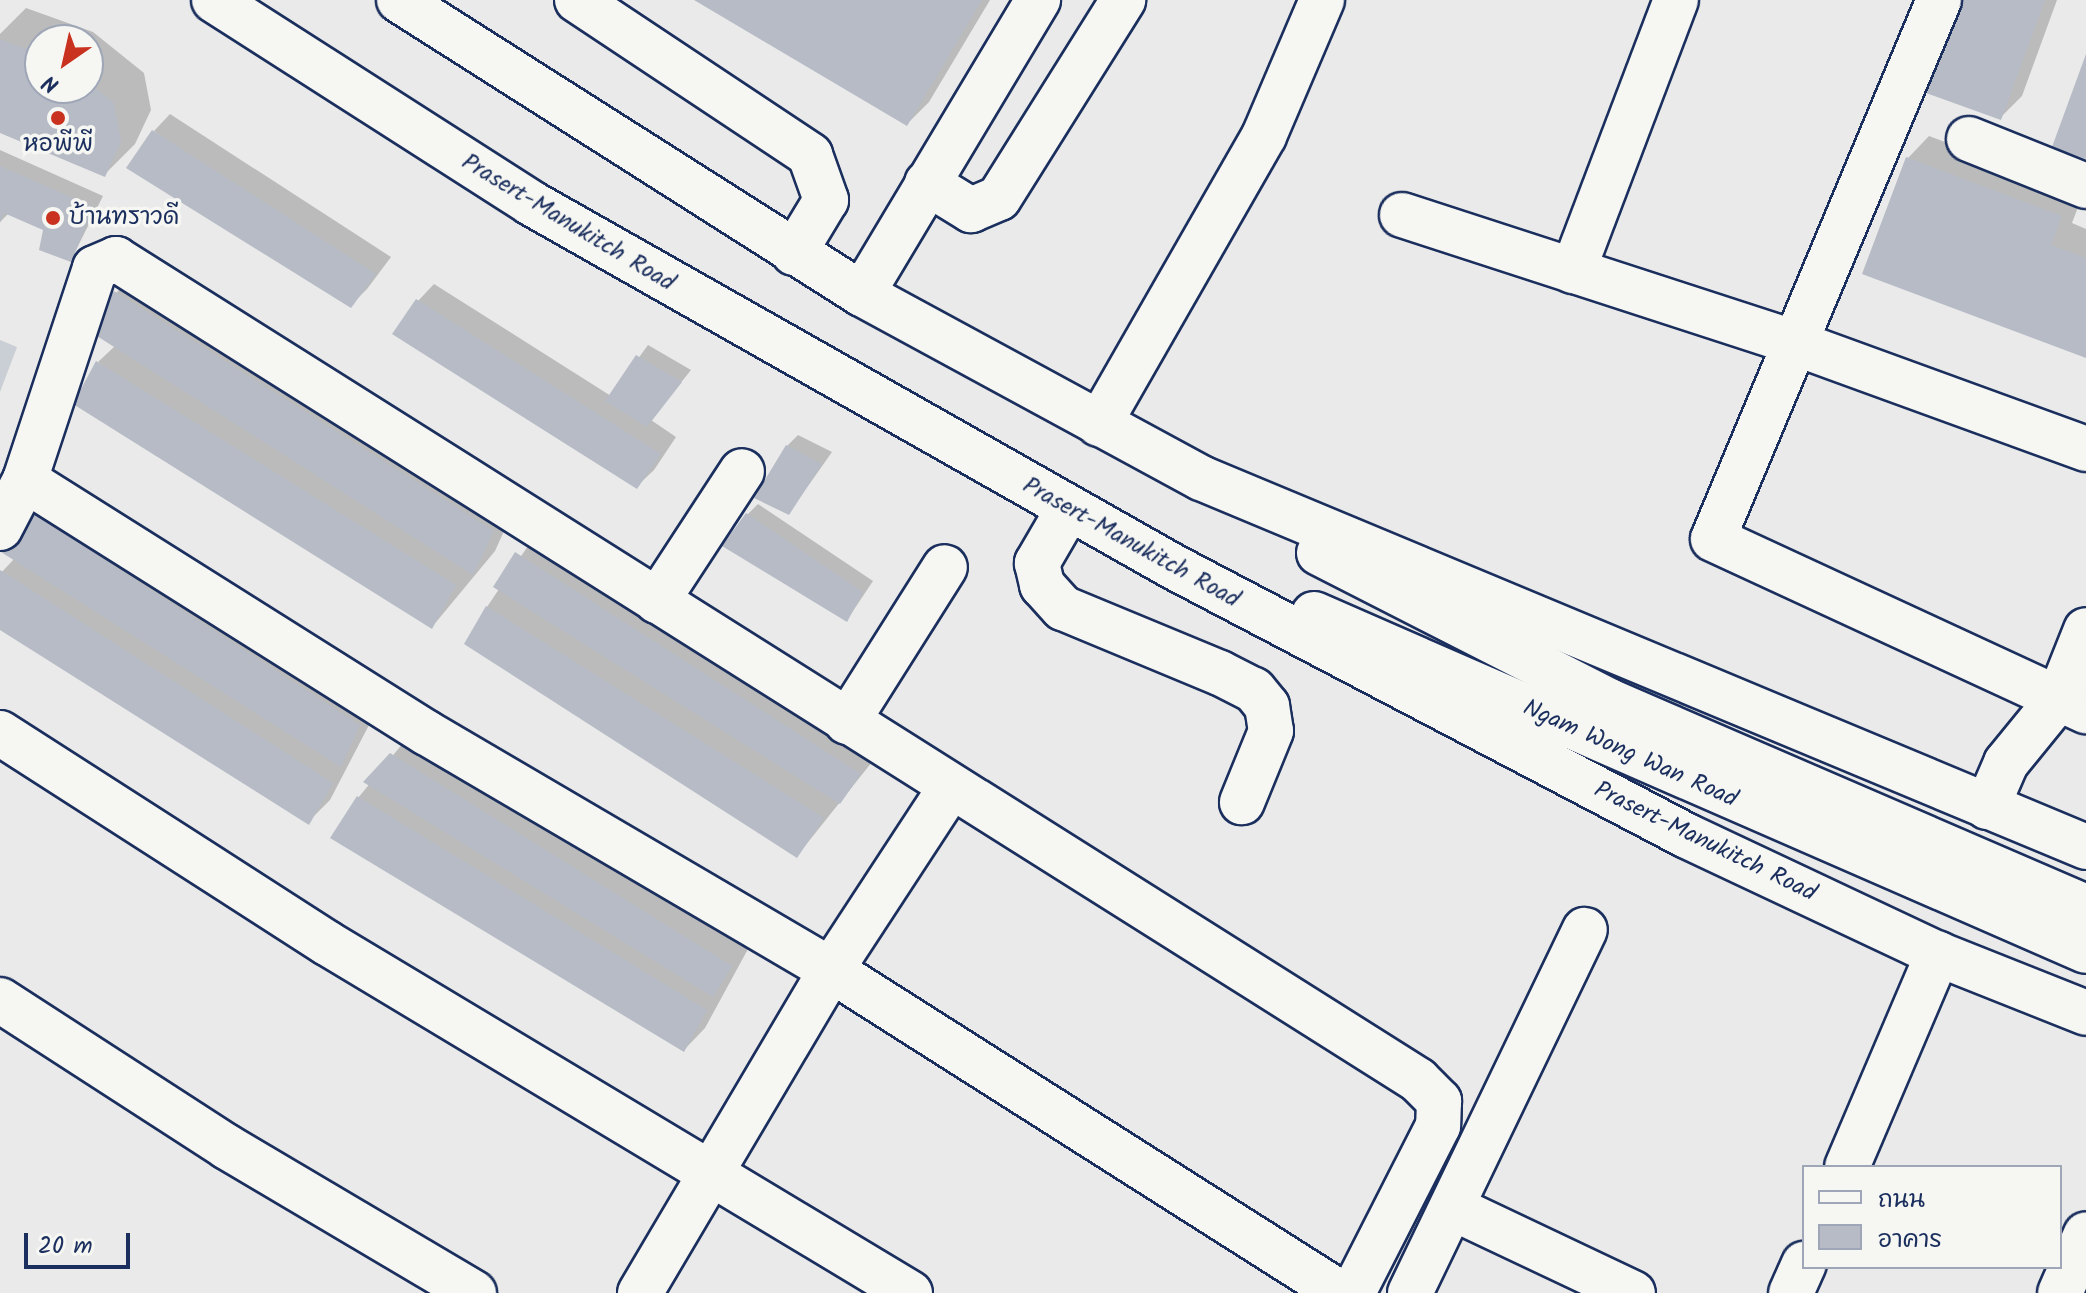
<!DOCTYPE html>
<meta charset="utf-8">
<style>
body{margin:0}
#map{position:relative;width:2086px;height:1293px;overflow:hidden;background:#e9eae9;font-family:Kalam,"Playpen Sans Thai",sans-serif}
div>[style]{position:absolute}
.green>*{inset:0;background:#caced5}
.shadow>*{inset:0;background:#0003}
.building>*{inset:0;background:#b6bbc6}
.roads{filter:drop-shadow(2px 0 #1b2f5e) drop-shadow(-2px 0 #1b2f5e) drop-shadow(0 2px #1b2f5e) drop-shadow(0 -2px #1b2f5e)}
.minor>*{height:44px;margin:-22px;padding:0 22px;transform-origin:22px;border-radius:22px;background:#f6f6f2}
.major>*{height:44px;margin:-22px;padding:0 22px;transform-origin:22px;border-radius:22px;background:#f6f6f2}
.dots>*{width:22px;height:22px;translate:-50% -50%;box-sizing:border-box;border:4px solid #f6f6f2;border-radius:50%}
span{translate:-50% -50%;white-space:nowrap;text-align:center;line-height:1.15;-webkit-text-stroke:7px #f6f6f2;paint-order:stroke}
.poi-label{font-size:24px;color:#1b2f5e}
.left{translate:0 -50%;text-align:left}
.street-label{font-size:24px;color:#1b2f5e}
.legend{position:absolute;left:1802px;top:1165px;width:260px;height:104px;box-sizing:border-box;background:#f6f6f2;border:2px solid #9ea6b7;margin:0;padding:10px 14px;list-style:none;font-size:24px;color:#1b2f5e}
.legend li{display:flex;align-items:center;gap:16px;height:40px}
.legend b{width:40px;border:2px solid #9ea6b7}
.north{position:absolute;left:24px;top:24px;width:80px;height:80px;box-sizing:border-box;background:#f6f6f2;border:2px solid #9ea6b7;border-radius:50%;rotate:214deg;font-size:22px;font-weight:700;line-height:32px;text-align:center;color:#1b2f5e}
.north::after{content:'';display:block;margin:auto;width:28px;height:36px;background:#c8321e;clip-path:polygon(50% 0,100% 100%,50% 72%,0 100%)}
.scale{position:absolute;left:24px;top:1233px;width:106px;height:36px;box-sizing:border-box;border:4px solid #1b2f5e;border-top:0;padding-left:10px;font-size:24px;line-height:28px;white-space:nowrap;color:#1b2f5e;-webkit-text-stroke:6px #f6f6f2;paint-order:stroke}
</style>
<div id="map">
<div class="green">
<i style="clip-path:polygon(0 340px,17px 347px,0 392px)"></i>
</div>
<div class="shadow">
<i style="clip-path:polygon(698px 0,990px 0,929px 102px,907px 124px)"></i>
<i style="clip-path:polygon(1962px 0,2057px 0,2022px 96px,2000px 118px)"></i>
<i style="clip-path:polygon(evenodd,26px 8px,93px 32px,144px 73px,151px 110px,135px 144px,105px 174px,0 130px,0 34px,26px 8px,40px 40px,88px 40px,88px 88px,40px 88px,40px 40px)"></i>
<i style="clip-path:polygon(170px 114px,391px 257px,367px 289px,350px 306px,154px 131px)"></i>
<i style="clip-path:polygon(1929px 136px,2083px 194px,2072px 223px,2086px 229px,2086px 356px,1908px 158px)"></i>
<i style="clip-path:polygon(0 150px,103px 196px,71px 260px,46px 229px,9px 213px,0 222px)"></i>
<i style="clip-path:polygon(138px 271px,514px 509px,495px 551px,432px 627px,98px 362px,115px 346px,116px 293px)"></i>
<i style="clip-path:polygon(434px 284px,611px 396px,648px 345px,691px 370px,651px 420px,676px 437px,654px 470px,637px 486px,418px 301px)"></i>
<i style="clip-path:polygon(798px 435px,832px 452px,789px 513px,787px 446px)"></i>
<i style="clip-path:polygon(49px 488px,381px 702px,330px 800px,308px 822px,0 627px,0 574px,15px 558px,4px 551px)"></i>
<i style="clip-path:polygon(758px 504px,873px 581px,847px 620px,747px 515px)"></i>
<i style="clip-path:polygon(534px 537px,876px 757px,797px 856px,487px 607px)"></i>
<i style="clip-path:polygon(408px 737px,748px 949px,705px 1028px,684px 1050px,358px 798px)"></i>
</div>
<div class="building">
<i style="clip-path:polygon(694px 0,982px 0,907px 126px)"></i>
<i style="clip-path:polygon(1960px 0,2045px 0,2001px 120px,1926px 93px)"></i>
<i style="clip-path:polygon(0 39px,40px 54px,40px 88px,88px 88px,88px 82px,114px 103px,121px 142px,105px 177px,0 133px)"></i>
<i style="clip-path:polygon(2086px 54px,2086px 159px,2052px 147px)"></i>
<i style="clip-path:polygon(152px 130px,376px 274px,351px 308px,126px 168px)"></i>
<i style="clip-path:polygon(1906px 157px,2062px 216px,2051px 245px,2086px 258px,2086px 358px,1862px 274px)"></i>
<i style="clip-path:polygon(0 166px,94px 207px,71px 262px,39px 250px,43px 230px,4px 213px,0 223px)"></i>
<i style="clip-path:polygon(114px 291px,494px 531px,473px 575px,89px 331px)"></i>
<i style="clip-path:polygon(416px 299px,661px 454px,637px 489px,392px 334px)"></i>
<i style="clip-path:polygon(636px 355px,682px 382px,647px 427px,605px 401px)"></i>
<i style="clip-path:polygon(96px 361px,456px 585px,432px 629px,73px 404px)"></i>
<i style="clip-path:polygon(786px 445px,822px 464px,789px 515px,754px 498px)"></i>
<i style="clip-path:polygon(26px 509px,360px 725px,341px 767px,1px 552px)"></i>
<i style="clip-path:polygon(746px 513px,863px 592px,847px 622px,722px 546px)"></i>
<i style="clip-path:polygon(515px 552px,861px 774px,840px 804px,493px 587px)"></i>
<i style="clip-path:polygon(0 570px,333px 783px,309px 825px,0 630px)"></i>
<i style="clip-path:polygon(486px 606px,824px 818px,797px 858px,464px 644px)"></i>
<i style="clip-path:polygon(390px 753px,732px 966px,713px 997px,363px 782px)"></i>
<i style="clip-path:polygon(357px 796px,707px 1010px,684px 1052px,330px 838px)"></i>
</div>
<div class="roads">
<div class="minor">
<i style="left:577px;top:0;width:280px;rotate:33.6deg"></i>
<i style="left:810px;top:155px;width:48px;rotate:70.4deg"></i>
<i style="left:826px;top:200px;width:62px;rotate:121.1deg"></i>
<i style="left:1939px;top:0;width:584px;rotate:112.75deg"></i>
<i style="left:1713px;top:539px;width:411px;rotate:24.8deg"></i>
<i style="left:1969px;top:139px;width:126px;rotate:21.9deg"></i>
<i style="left:927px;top:183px;width:52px;rotate:31.5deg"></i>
<i style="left:971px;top:210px;width:30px;rotate:-23deg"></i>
<i style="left:999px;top:198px;width:234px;rotate:-57.9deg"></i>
<i style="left:1402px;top:215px;width:413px;rotate:18deg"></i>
<i style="left:1795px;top:343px;width:310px;rotate:20deg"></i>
<i style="left:1573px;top:271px;width:290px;rotate:-69.2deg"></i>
<i style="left:862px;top:294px;width:343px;rotate:-59.1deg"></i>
<i style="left:1099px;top:424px;width:332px;rotate:-60.2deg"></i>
<i style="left:1264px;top:136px;width:148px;rotate:-66.9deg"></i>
<i style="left:25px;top:480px;width:475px;rotate:32.2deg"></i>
<i style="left:427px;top:733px;width:468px;rotate:30.4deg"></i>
<i style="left:831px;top:970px;width:603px;rotate:32.4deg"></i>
<i style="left:1069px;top:508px;width:64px;rotate:120.2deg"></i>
<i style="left:1037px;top:563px;width:23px;rotate:77deg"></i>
<i style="left:1042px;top:585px;width:31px;rotate:48deg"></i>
<i style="left:1063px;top:608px;width:170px;rotate:22.5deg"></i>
<i style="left:1220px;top:673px;width:38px;rotate:27deg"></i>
<i style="left:1254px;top:690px;width:21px;rotate:51deg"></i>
<i style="left:1267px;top:706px;width:25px;rotate:81deg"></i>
<i style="left:1271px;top:731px;width:77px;rotate:112.2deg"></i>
<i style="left:0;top:528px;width:54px;rotate:-62.5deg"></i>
<i style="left:25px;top:480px;width:223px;rotate:-71.7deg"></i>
<i style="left:95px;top:268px;width:23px;rotate:-23deg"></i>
<i style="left:116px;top:259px;width:1539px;rotate:32.23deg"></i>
<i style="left:1418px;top:1080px;width:30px;rotate:45deg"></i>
<i style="left:1439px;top:1101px;width:25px;rotate:92deg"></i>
<i style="left:1438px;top:1126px;width:187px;rotate:117deg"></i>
<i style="left:657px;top:601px;width:155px;rotate:-56.8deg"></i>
<i style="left:847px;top:722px;width:183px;rotate:-57.7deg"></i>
<i style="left:0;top:733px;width:389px;rotate:32.7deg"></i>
<i style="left:327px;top:943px;width:680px;rotate:30.98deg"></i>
<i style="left:1987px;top:807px;width:48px;rotate:-66.6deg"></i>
<i style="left:2006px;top:763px;width:84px;rotate:-50.8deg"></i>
<i style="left:2059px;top:698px;width:73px;rotate:-68.3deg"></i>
<i style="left:0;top:1000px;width:270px;rotate:32.9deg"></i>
<i style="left:227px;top:1147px;width:287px;rotate:30.6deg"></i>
<i style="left:1847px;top:1167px;width:232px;rotate:-66.9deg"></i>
<i style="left:1453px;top:1208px;width:199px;rotate:25.3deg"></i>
<i style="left:640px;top:1293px;width:375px;rotate:-59.4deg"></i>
<i style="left:831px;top:970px;width:217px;rotate:-56.8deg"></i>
<i style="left:1410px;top:1293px;width:403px;rotate:-64.3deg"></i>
<i style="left:1791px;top:1293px;width:32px;rotate:-66deg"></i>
<i style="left:2060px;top:1293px;width:64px;rotate:-66.2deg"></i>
</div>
<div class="major">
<i style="left:214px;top:0;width:376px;rotate:32.6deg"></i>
<i style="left:531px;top:203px;width:737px;rotate:29.52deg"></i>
<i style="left:1172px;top:566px;width:581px;rotate:27.67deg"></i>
<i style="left:1687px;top:836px;width:277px;rotate:25.2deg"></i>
<i style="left:1938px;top:954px;width:159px;rotate:21.7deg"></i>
<i style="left:399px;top:0;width:548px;rotate:32.42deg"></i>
<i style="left:862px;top:294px;width:386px;rotate:28.5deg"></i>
<i style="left:1201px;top:478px;width:959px;rotate:22.63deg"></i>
<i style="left:1319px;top:553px;width:326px;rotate:27deg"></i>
<i style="left:1609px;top:701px;width:520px;rotate:23.36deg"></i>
<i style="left:1314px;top:614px;width:842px;rotate:23.58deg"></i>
</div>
</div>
<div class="dots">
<i style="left:58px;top:118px;background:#c8321e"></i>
<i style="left:53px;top:218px;background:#c8321e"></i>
</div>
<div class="poi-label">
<span style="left:58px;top:145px">หอพีพี</span>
<span class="left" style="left:69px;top:218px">บ้านทราวดี</span>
</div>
<div class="street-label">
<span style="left:568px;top:223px;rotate:31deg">Prasert-Manukitch Road</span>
<span style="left:1131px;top:543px;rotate:29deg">Prasert-Manukitch Road</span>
<span style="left:1630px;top:754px;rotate:24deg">Ngam Wong Wan Road</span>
<span style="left:1705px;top:842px;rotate:26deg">Prasert-Manukitch Road</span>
</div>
<ul class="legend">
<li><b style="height:10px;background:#f6f6f2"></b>ถนน</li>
<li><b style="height:22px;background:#b6bbc6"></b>อาคาร</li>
</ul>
<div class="north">N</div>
<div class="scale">20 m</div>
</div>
